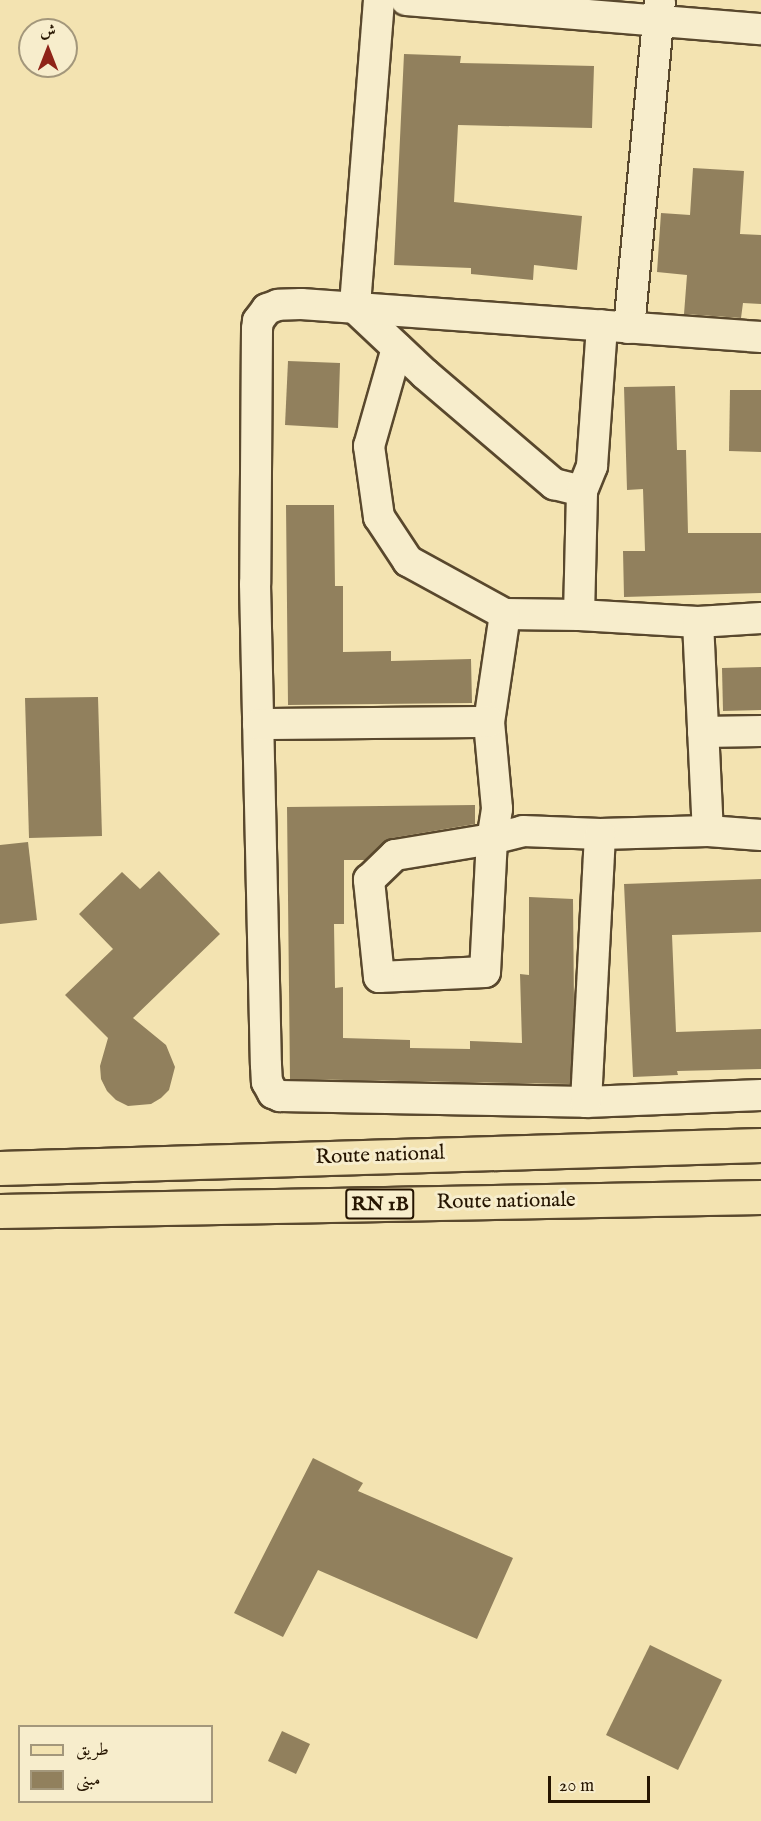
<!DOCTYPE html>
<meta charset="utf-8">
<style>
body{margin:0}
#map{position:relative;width:761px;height:1821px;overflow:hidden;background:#f3e3b1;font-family:"IM FELL English",Amiri,serif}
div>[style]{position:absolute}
.building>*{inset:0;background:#91805d}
.roads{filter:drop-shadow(2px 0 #59482d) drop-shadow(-2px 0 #59482d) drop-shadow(0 2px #59482d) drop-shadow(0 -2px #59482d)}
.street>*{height:30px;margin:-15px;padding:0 15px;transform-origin:15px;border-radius:15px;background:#f7edcc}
.primary>*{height:33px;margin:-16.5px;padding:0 16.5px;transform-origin:16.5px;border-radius:16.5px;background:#f3e3b1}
span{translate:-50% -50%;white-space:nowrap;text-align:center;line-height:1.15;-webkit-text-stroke:6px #f7edcc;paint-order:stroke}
.shield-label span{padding:2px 4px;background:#f7edcc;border:2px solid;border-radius:4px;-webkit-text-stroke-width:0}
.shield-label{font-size:20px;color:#261501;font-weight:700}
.street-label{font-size:21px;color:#261501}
.legend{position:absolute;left:18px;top:1725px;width:195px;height:78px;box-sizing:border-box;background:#f7edcc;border:2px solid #a3977b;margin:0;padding:8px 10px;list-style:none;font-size:18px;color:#261501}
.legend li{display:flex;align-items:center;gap:12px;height:30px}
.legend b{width:30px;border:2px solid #a3977b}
.north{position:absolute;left:18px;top:18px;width:60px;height:60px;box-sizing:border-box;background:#f7edcc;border:2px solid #a3977b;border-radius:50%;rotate:0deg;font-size:16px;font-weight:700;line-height:24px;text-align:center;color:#261501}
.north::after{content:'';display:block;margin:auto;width:21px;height:27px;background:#8f2418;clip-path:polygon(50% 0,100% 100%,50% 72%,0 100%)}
.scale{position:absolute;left:548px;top:1776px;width:102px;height:27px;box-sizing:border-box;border:3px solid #261501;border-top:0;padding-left:8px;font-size:18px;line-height:21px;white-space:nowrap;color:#261501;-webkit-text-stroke:4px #f7edcc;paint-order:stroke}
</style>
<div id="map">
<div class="building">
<i style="clip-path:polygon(404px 54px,461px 56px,460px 63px,594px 66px,592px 128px,458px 125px,454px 202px,582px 216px,577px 270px,534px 265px,533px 280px,471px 274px,471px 268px,394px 265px)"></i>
<i style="clip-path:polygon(693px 168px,744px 171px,740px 234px,761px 235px,761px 304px,743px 303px,741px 318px,684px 314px,687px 275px,657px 272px,661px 213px,690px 215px)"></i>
<i style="clip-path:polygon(288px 361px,340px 363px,338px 428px,285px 425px)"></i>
<i style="clip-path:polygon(675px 386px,677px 450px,686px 450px,688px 533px,761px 533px,761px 593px,624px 597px,623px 551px,645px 551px,643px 489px,627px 490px,624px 387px)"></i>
<i style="clip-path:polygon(730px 390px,761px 390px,761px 452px,729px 451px)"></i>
<i style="clip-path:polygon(286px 505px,334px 505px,335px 586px,343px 586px,343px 652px,391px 651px,391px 661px,471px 659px,472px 703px,288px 705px)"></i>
<i style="clip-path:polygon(761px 667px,761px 710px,723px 711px,722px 668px)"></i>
<i style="clip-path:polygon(98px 697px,102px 836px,29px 838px,25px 698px)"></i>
<i style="clip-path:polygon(475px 805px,475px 824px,392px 838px,383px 843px,365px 860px,344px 860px,344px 924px,334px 924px,335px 988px,343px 987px,343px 1038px,410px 1040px,410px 1048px,470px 1049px,470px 1041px,522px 1043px,520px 974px,529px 975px,529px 897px,573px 899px,574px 1006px,570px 1084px,290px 1079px,287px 807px)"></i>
<i style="clip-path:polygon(28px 842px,37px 920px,0 924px,0 845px)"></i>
<i style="clip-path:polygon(159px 871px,220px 934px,133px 1018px,166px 1045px,175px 1067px,169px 1090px,161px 1098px,151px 1104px,128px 1106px,116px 1100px,107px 1091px,101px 1079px,100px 1066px,108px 1038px,65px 995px,113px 949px,79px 914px,122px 872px,140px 889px)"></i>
<i style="clip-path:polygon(761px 879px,761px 932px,672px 935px,676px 1032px,761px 1029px,761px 1069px,677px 1071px,678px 1075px,633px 1077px,624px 884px)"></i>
<i style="clip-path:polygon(313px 1458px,363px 1483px,358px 1491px,513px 1558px,477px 1639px,318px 1570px,283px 1637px,234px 1613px)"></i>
<i style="clip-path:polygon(650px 1645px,722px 1680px,678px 1770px,606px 1735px)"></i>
<i style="clip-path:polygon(282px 1731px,310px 1744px,296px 1774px,268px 1761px)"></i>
</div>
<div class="roads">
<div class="street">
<i style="left:379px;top:0;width:309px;rotate:94.5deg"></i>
<i style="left:355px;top:308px;width:96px;rotate:43.3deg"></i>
<i style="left:425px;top:374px;width:170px;rotate:40.5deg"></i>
<i style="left:554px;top:484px;width:29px;rotate:14deg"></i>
<i style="left:406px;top:0;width:356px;rotate:4.7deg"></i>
<i style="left:629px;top:328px;width:329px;rotate:-84.6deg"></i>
<i style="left:761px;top:337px;width:461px;rotate:-175.9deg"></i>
<i style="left:301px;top:304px;width:23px;rotate:178deg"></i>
<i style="left:278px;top:305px;width:12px;rotate:160deg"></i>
<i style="left:267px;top:309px;width:15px;rotate:127deg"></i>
<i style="left:258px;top:321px;width:8px;rotate:97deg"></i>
<i style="left:257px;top:329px;width:255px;rotate:90.4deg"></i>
<i style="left:255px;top:584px;width:481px;rotate:88.7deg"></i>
<i style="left:266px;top:1065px;width:17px;rotate:87deg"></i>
<i style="left:267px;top:1082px;width:13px;rotate:61deg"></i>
<i style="left:273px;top:1093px;width:8px;rotate:23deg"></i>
<i style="left:280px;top:1096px;width:306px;rotate:1.1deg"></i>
<i style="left:586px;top:1102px;width:175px;rotate:-2.3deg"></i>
<i style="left:397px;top:348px;width:102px;rotate:105.9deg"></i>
<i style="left:369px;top:446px;width:72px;rotate:82deg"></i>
<i style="left:379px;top:517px;width:53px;rotate:56.6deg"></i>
<i style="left:408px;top:561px;width:111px;rotate:28.7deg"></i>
<i style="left:505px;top:614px;width:74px;rotate:0.8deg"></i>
<i style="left:579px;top:615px;width:119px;rotate:3.4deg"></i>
<i style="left:698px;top:622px;width:63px;rotate:-3.6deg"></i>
<i style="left:505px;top:614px;width:109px;rotate:98.4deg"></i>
<i style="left:489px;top:722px;width:87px;rotate:84.7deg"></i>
<i style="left:497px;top:809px;width:30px;rotate:99deg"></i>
<i style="left:492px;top:839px;width:133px;rotate:93deg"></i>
<i style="left:485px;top:972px;width:106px;rotate:177.3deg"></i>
<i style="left:379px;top:977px;width:98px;rotate:-95.9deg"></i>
<i style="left:369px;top:880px;width:36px;rotate:-44deg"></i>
<i style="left:395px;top:855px;width:98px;rotate:-9.4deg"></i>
<i style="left:492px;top:839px;width:32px;rotate:-14deg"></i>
<i style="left:523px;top:831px;width:77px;rotate:2.2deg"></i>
<i style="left:600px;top:834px;width:108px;rotate:-1.6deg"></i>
<i style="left:708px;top:831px;width:53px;rotate:4.3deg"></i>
<i style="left:579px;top:615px;width:124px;rotate:-88.6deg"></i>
<i style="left:582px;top:491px;width:27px;rotate:-68deg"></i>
<i style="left:592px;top:466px;width:141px;rotate:-85.9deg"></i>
<i style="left:698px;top:622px;width:209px;rotate:87.3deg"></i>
<i style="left:258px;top:724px;width:231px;rotate:-0.5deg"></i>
<i style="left:703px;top:732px;width:58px;rotate:-1deg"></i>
<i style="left:586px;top:1102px;width:268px;rotate:-87deg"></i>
</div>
<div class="primary">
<i style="left:0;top:1168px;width:761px;rotate:-1.73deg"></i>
<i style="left:0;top:1211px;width:761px;rotate:-1.05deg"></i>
</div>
</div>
<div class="shield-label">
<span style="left:380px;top:1204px">RN 1B</span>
</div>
<div class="street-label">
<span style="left:380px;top:1156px;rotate:-2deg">Route national</span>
<span style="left:506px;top:1202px;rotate:-1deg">Route nationale</span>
</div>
<ul class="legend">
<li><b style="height:8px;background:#f3e3b1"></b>طريق</li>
<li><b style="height:16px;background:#91805d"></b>مبنى</li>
</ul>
<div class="north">ش</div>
<div class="scale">20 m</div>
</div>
